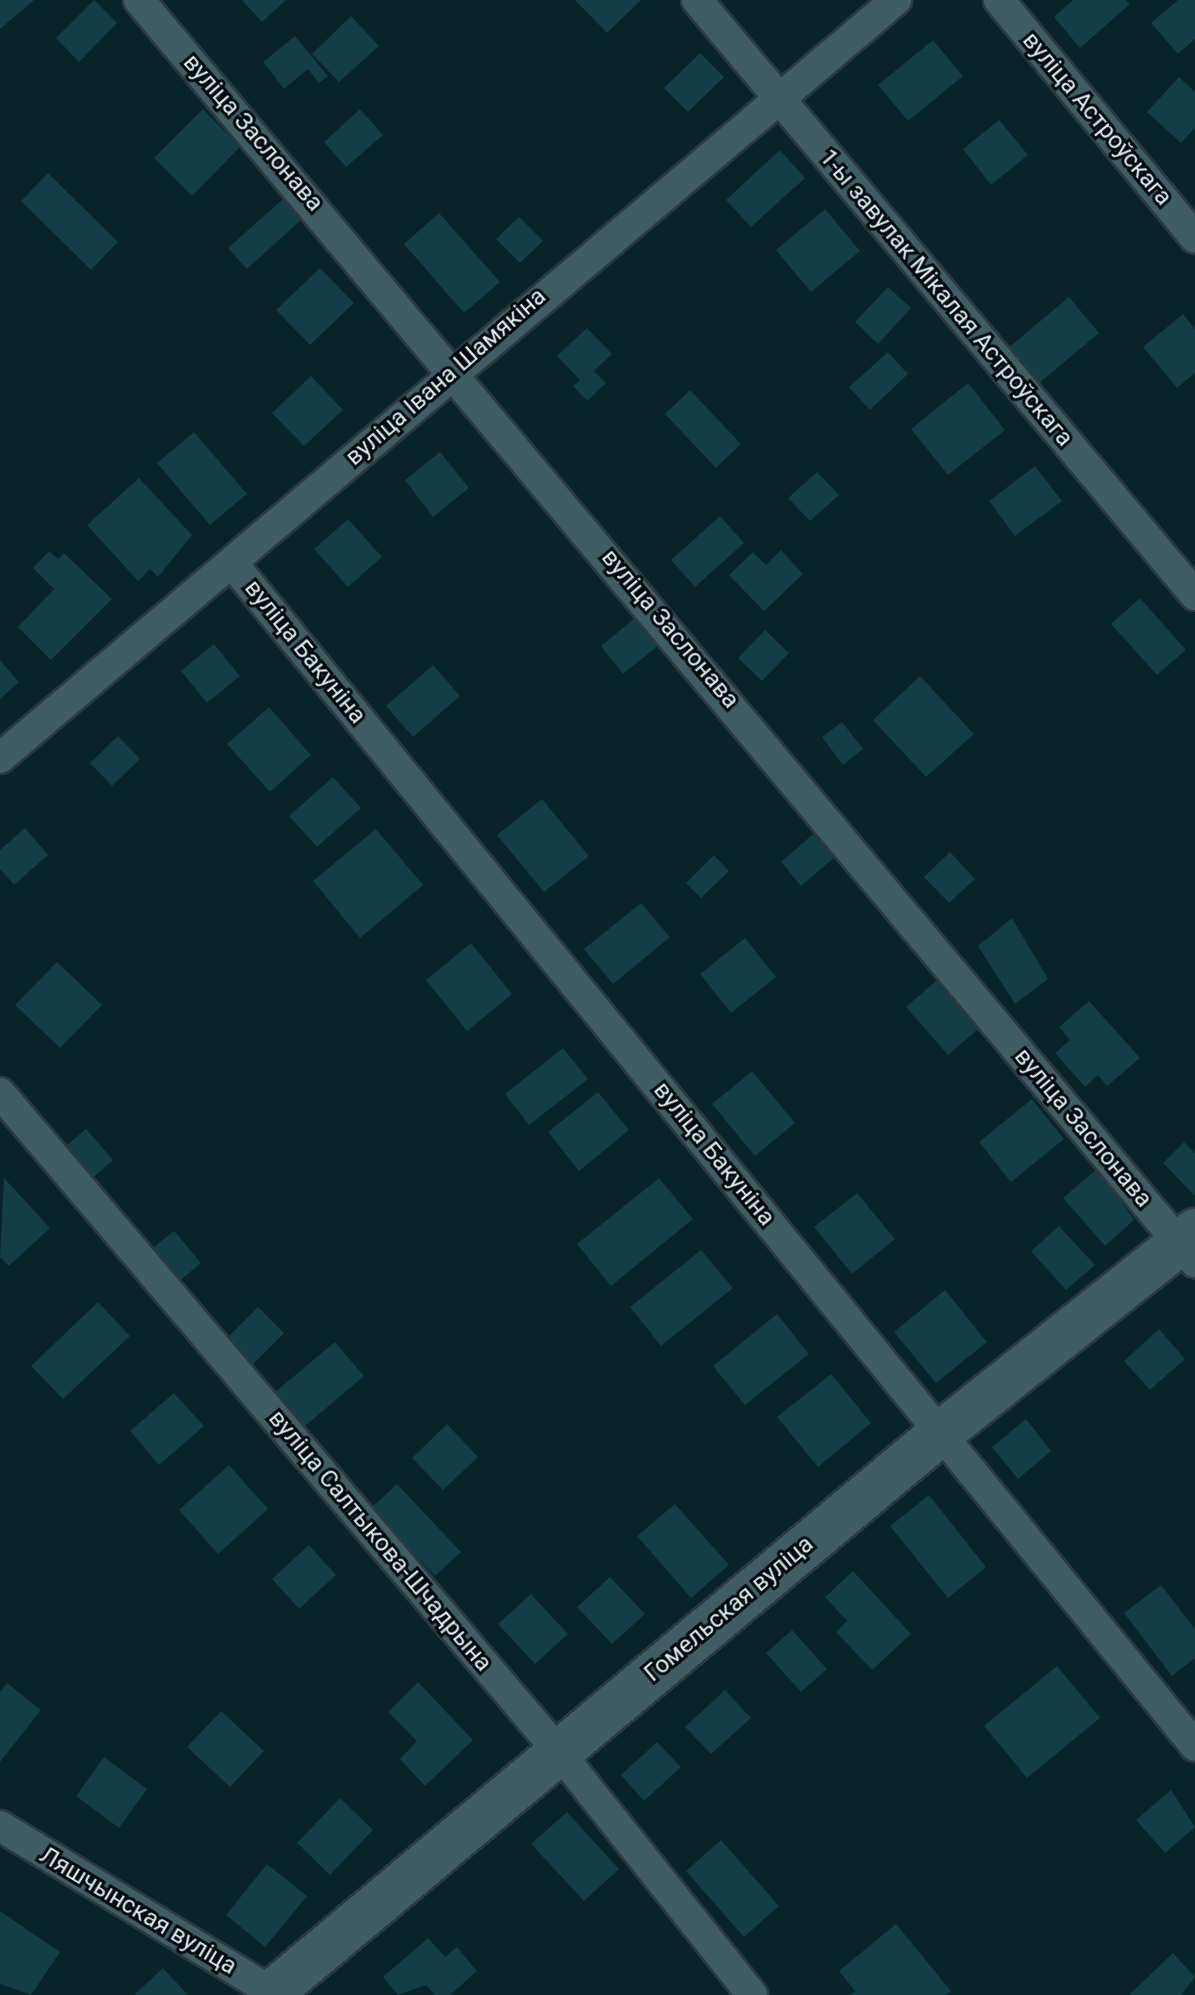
<!DOCTYPE html>
<meta charset="utf-8">
<style>
body{margin:0}
#map{position:relative;width:1195px;height:1995px;overflow:hidden;background:#08232a;font-family:Roboto,sans-serif}
div>[style]{position:absolute}
.building>*{inset:0;background:#133d47}
.roads{filter:drop-shadow(2px 0 #2d3940) drop-shadow(-2px 0 #2d3940) drop-shadow(0 2px #2d3940) drop-shadow(0 -2px #2d3940)}
.street>*{height:30px;margin:-15px;padding:0 15px;transform-origin:15px;border-radius:15px;background:#405c64}
.secondary>*{height:44px;margin:-22px;padding:0 22px;transform-origin:22px;border-radius:22px;background:#405c64}
span{translate:-50% -50%;white-space:nowrap;text-align:center;line-height:1.15;-webkit-text-stroke:6px #030b0e;paint-order:stroke}
.street-label{font-size:24px;color:#dfeef3}
</style>
<div id="map">
<div class="building">
<i style="clip-path:polygon(0 0,34px 0,0 29px)"></i>
<i style="clip-path:polygon(94px 0,117px 23px,79px 62px,56px 38px)"></i>
<i style="clip-path:polygon(242px 0,286px 0,262px 22px)"></i>
<i style="clip-path:polygon(575px 0,641px 0,607px 33px)"></i>
<i style="clip-path:polygon(1073px 0,1126px 0,1130px 4px,1080px 48px,1054px 17px)"></i>
<i style="clip-path:polygon(1178px 0,1195px 0,1195px 39px,1178px 54px,1151px 23px)"></i>
<i style="clip-path:polygon(351px 16px,379px 46px,339px 82px,312px 54px)"></i>
<i style="clip-path:polygon(295px 36px,328px 76px,319px 83px,308px 69px,284px 89px,263px 62px)"></i>
<i style="clip-path:polygon(933px 40px,963px 76px,908px 121px,878px 85px)"></i>
<i style="clip-path:polygon(700px 53px,724px 77px,688px 112px,664px 88px)"></i>
<i style="clip-path:polygon(1179px 77px,1195px 92px,1195px 128px,1181px 143px,1147px 112px)"></i>
<i style="clip-path:polygon(203px 109px,240px 147px,192px 196px,154px 158px)"></i>
<i style="clip-path:polygon(360px 109px,383px 135px,346px 167px,324px 142px)"></i>
<i style="clip-path:polygon(999px 120px,1028px 155px,991px 185px,963px 149px)"></i>
<i style="clip-path:polygon(780px 150px,805px 178px,751px 227px,726px 200px)"></i>
<i style="clip-path:polygon(48px 173px,118px 242px,91px 270px,21px 201px)"></i>
<i style="clip-path:polygon(283px 199px,302px 219px,247px 269px,228px 248px)"></i>
<i style="clip-path:polygon(825px 209px,860px 251px,811px 292px,776px 250px)"></i>
<i style="clip-path:polygon(439px 213px,500px 282px,464px 313px,404px 244px)"></i>
<i style="clip-path:polygon(519px 217px,543px 241px,520px 263px,496px 239px)"></i>
<i style="clip-path:polygon(320px 268px,354px 303px,310px 345px,276px 310px)"></i>
<i style="clip-path:polygon(888px 287px,911px 308px,878px 344px,855px 322px)"></i>
<i style="clip-path:polygon(1069px 297px,1099px 333px,1037px 385px,1007px 349px)"></i>
<i style="clip-path:polygon(1183px 314px,1195px 329px,1195px 373px,1177px 388px,1143px 347px)"></i>
<i style="clip-path:polygon(587px 328px,612px 354px,594px 371px,606px 383px,587px 401px,573px 386px,580px 380px,557px 356px)"></i>
<i style="clip-path:polygon(888px 352px,908px 374px,870px 410px,849px 387px)"></i>
<i style="clip-path:polygon(311px 376px,343px 410px,304px 446px,272px 413px)"></i>
<i style="clip-path:polygon(968px 383px,1005px 430px,948px 475px,911px 429px)"></i>
<i style="clip-path:polygon(690px 390px,741px 444px,716px 468px,665px 414px)"></i>
<i style="clip-path:polygon(194px 432px,247px 494px,210px 525px,157px 463px)"></i>
<i style="clip-path:polygon(440px 452px,469px 488px,433px 517px,405px 480px)"></i>
<i style="clip-path:polygon(1035px 466px,1062px 501px,1015px 536px,989px 501px)"></i>
<i style="clip-path:polygon(817px 472px,839px 495px,810px 521px,788px 498px)"></i>
<i style="clip-path:polygon(139px 478px,192px 535px,158px 577px,150px 569px,138px 581px,87px 525px)"></i>
<i style="clip-path:polygon(720px 516px,744px 543px,695px 587px,671px 560px)"></i>
<i style="clip-path:polygon(348px 519px,382px 557px,348px 587px,314px 549px)"></i>
<i style="clip-path:polygon(781px 550px,803px 574px,764px 611px,729px 575px,753px 552px,766px 565px)"></i>
<i style="clip-path:polygon(49px 551px,58px 559px,64px 553px,112px 599px,51px 660px,18px 627px,54px 589px,33px 568px)"></i>
<i style="clip-path:polygon(1140px 598px,1186px 650px,1157px 675px,1111px 624px)"></i>
<i style="clip-path:polygon(642px 612px,665px 640px,623px 674px,601px 646px)"></i>
<i style="clip-path:polygon(765px 630px,789px 653px,762px 681px,738px 658px)"></i>
<i style="clip-path:polygon(214px 644px,240px 676px,207px 703px,181px 671px)"></i>
<i style="clip-path:polygon(0 660px,19px 682px,0 699px)"></i>
<i style="clip-path:polygon(433px 665px,460px 696px,413px 737px,386px 706px)"></i>
<i style="clip-path:polygon(920px 676px,974px 734px,926px 777px,873px 720px)"></i>
<i style="clip-path:polygon(269px 707px,311px 755px,270px 792px,227px 744px)"></i>
<i style="clip-path:polygon(842px 722px,863px 749px,843px 765px,822px 737px)"></i>
<i style="clip-path:polygon(118px 736px,140px 759px,112px 786px,90px 763px)"></i>
<i style="clip-path:polygon(333px 777px,361px 808px,317px 847px,289px 816px)"></i>
<i style="clip-path:polygon(542px 799px,589px 856px,544px 892px,497px 835px)"></i>
<i style="clip-path:polygon(25px 828px,48px 855px,14px 885px,0 869px,0 850px)"></i>
<i style="clip-path:polygon(376px 829px,423px 885px,360px 938px,313px 881px)"></i>
<i style="clip-path:polygon(813px 834px,834px 858px,801px 886px,781px 862px)"></i>
<i style="clip-path:polygon(950px 852px,975px 879px,949px 903px,924px 877px)"></i>
<i style="clip-path:polygon(714px 855px,729px 871px,701px 898px,686px 883px)"></i>
<i style="clip-path:polygon(641px 903px,670px 937px,613px 984px,584px 949px)"></i>
<i style="clip-path:polygon(1012px 918px,1048px 979px,1015px 1004px,978px 946px)"></i>
<i style="clip-path:polygon(745px 938px,776px 977px,731px 1013px,700px 974px)"></i>
<i style="clip-path:polygon(471px 943px,512px 994px,467px 1031px,426px 980px)"></i>
<i style="clip-path:polygon(57px 962px,102px 1005px,60px 1048px,15px 1005px)"></i>
<i style="clip-path:polygon(936px 981px,978px 1029px,948px 1055px,906px 1007px)"></i>
<i style="clip-path:polygon(1089px 1001px,1140px 1058px,1107px 1086px,1098px 1075px,1085px 1087px,1055px 1053px,1070px 1040px,1059px 1027px)"></i>
<i style="clip-path:polygon(563px 1048px,588px 1079px,529px 1125px,505px 1094px)"></i>
<i style="clip-path:polygon(752px 1071px,795px 1123px,755px 1156px,712px 1104px)"></i>
<i style="clip-path:polygon(598px 1092px,629px 1130px,579px 1171px,548px 1132px)"></i>
<i style="clip-path:polygon(1032px 1099px,1064px 1139px,1011px 1182px,979px 1142px)"></i>
<i style="clip-path:polygon(86px 1129px,113px 1160px,88px 1182px,61px 1150px)"></i>
<i style="clip-path:polygon(1184px 1142px,1195px 1153px,1195px 1196px,1163px 1163px)"></i>
<i style="clip-path:polygon(1098px 1168px,1134px 1220px,1105px 1246px,1063px 1198px)"></i>
<i style="clip-path:polygon(4px 1178px,50px 1228px,9px 1266px,0 1257px)"></i>
<i style="clip-path:polygon(659px 1178px,693px 1219px,611px 1286px,577px 1244px)"></i>
<i style="clip-path:polygon(857px 1193px,895px 1239px,852px 1274px,814px 1227px)"></i>
<i style="clip-path:polygon(1059px 1226px,1095px 1265px,1066px 1290px,1031px 1251px)"></i>
<i style="clip-path:polygon(174px 1231px,201px 1263px,170px 1289px,143px 1256px)"></i>
<i style="clip-path:polygon(701px 1250px,733px 1288px,661px 1346px,630px 1307px)"></i>
<i style="clip-path:polygon(945px 1290px,987px 1342px,936px 1383px,894px 1332px)"></i>
<i style="clip-path:polygon(98px 1302px,130px 1336px,63px 1399px,31px 1366px)"></i>
<i style="clip-path:polygon(258px 1307px,284px 1333px,248px 1369px,222px 1343px)"></i>
<i style="clip-path:polygon(777px 1314px,809px 1354px,745px 1405px,713px 1366px)"></i>
<i style="clip-path:polygon(1159px 1329px,1185px 1359px,1150px 1390px,1124px 1361px)"></i>
<i style="clip-path:polygon(335px 1342px,364px 1376px,298px 1432px,269px 1397px)"></i>
<i style="clip-path:polygon(831px 1374px,871px 1423px,818px 1467px,777px 1417px)"></i>
<i style="clip-path:polygon(174px 1393px,204px 1426px,159px 1465px,130px 1431px)"></i>
<i style="clip-path:polygon(1026px 1419px,1051px 1451px,1018px 1479px,992px 1447px)"></i>
<i style="clip-path:polygon(447px 1424px,478px 1457px,443px 1490px,412px 1458px)"></i>
<i style="clip-path:polygon(229px 1465px,268px 1509px,218px 1554px,179px 1510px)"></i>
<i style="clip-path:polygon(397px 1484px,461px 1552px,435px 1576px,371px 1508px)"></i>
<i style="clip-path:polygon(929px 1495px,986px 1567px,948px 1598px,890px 1526px)"></i>
<i style="clip-path:polygon(675px 1504px,729px 1565px,691px 1598px,637px 1536px)"></i>
<i style="clip-path:polygon(309px 1545px,336px 1575px,299px 1609px,272px 1579px)"></i>
<i style="clip-path:polygon(853px 1571px,911px 1634px,872px 1670px,836px 1632px,847px 1621px,825px 1597px)"></i>
<i style="clip-path:polygon(610px 1577px,645px 1614px,612px 1644px,577px 1607px)"></i>
<i style="clip-path:polygon(1161px 1585px,1195px 1629px,1195px 1658px,1172px 1676px,1124px 1613px)"></i>
<i style="clip-path:polygon(531px 1594px,568px 1634px,535px 1664px,498px 1624px)"></i>
<i style="clip-path:polygon(792px 1630px,827px 1669px,801px 1692px,766px 1653px)"></i>
<i style="clip-path:polygon(1057px 1666px,1100px 1718px,1027px 1778px,984px 1726px)"></i>
<i style="clip-path:polygon(418px 1682px,473px 1740px,425px 1786px,400px 1759px,417px 1741px,388px 1712px)"></i>
<i style="clip-path:polygon(7px 1683px,41px 1710px,0 1762px,0 1692px)"></i>
<i style="clip-path:polygon(725px 1690px,751px 1718px,711px 1754px,685px 1727px)"></i>
<i style="clip-path:polygon(221px 1711px,264px 1751px,230px 1787px,187px 1747px)"></i>
<i style="clip-path:polygon(657px 1742px,681px 1767px,644px 1801px,621px 1775px)"></i>
<i style="clip-path:polygon(104px 1757px,147px 1789px,119px 1828px,76px 1796px)"></i>
<i style="clip-path:polygon(1171px 1790px,1195px 1827px,1165px 1853px,1136px 1820px)"></i>
<i style="clip-path:polygon(340px 1798px,373px 1830px,330px 1875px,297px 1843px)"></i>
<i style="clip-path:polygon(567px 1812px,619px 1869px,584px 1901px,531px 1844px)"></i>
<i style="clip-path:polygon(721px 1840px,779px 1906px,744px 1937px,686px 1871px)"></i>
<i style="clip-path:polygon(267px 1864px,307px 1896px,265px 1947px,226px 1915px)"></i>
<i style="clip-path:polygon(0 1911px,60px 1952px,31px 1995px,0 1984px)"></i>
<i style="clip-path:polygon(896px 1924px,951px 1991px,946px 1995px,850px 1995px,855px 1991px,839px 1971px)"></i>
<i style="clip-path:polygon(428px 1938px,445px 1957px,457px 1947px,477px 1971px,450px 1995px,435px 1995px,426px 1985px,398px 1995px,383px 1977px)"></i>
<i style="clip-path:polygon(1173px 1953px,1195px 1977px,1181px 1995px,1129px 1995px)"></i>
<i style="clip-path:polygon(163px 1968px,188px 1995px,134px 1995px)"></i>
</div>
<div class="roads">
<div class="street">
<i style="left:139px;top:0;width:1646px;rotate:50.08deg"></i>
<i style="left:697px;top:0;width:776px;rotate:50.07deg"></i>
<i style="left:999px;top:0;width:308px;rotate:50.5deg"></i>
<i style="left:232px;top:563px;width:1525px;rotate:50.85deg"></i>
<i style="left:0;top:758px;width:1174px;rotate:-40.23deg"></i>
<i style="left:0;top:1093px;width:863px;rotate:49.7deg"></i>
<i style="left:558px;top:1751px;width:312px;rotate:51.5deg"></i>
<i style="left:0;top:1826px;width:324px;rotate:31.4deg"></i>
</div>
<div class="secondary">
<i style="left:269px;top:1995px;width:876px;rotate:-39.91deg"></i>
<i style="left:941px;top:1433px;width:325px;rotate:-38.5deg"></i>
</div>
</div>
<div class="street-label">
<span style="left:1097px;top:119px;rotate:50deg">вуліца Астроўскага</span>
<span style="left:253px;top:133px;rotate:49deg">вуліца Заслонава</span>
<span style="left:946px;top:298px;rotate:50deg">1-ы завулак Мікалая Астроўскага</span>
<span style="left:446px;top:377px;rotate:-41deg">вуліца Івана Шамякіна</span>
<span style="left:670px;top:629px;rotate:50deg">вуліца Заслонава</span>
<span style="left:305px;top:652px;rotate:51deg">вуліца Бакуніна</span>
<span style="left:1083px;top:1128px;rotate:50deg">вуліца Заслонава</span>
<span style="left:714px;top:1154px;rotate:51deg">вуліца Бакуніна</span>
<span style="left:380px;top:1541px;rotate:50deg">вуліца Салтыкова-Шчадрына</span>
<span style="left:729px;top:1609px;rotate:-40deg">Гомельская вуліца</span>
<span style="left:138px;top:1911px;rotate:31deg">Ляшчынская вуліца</span>
</div>
</div>
